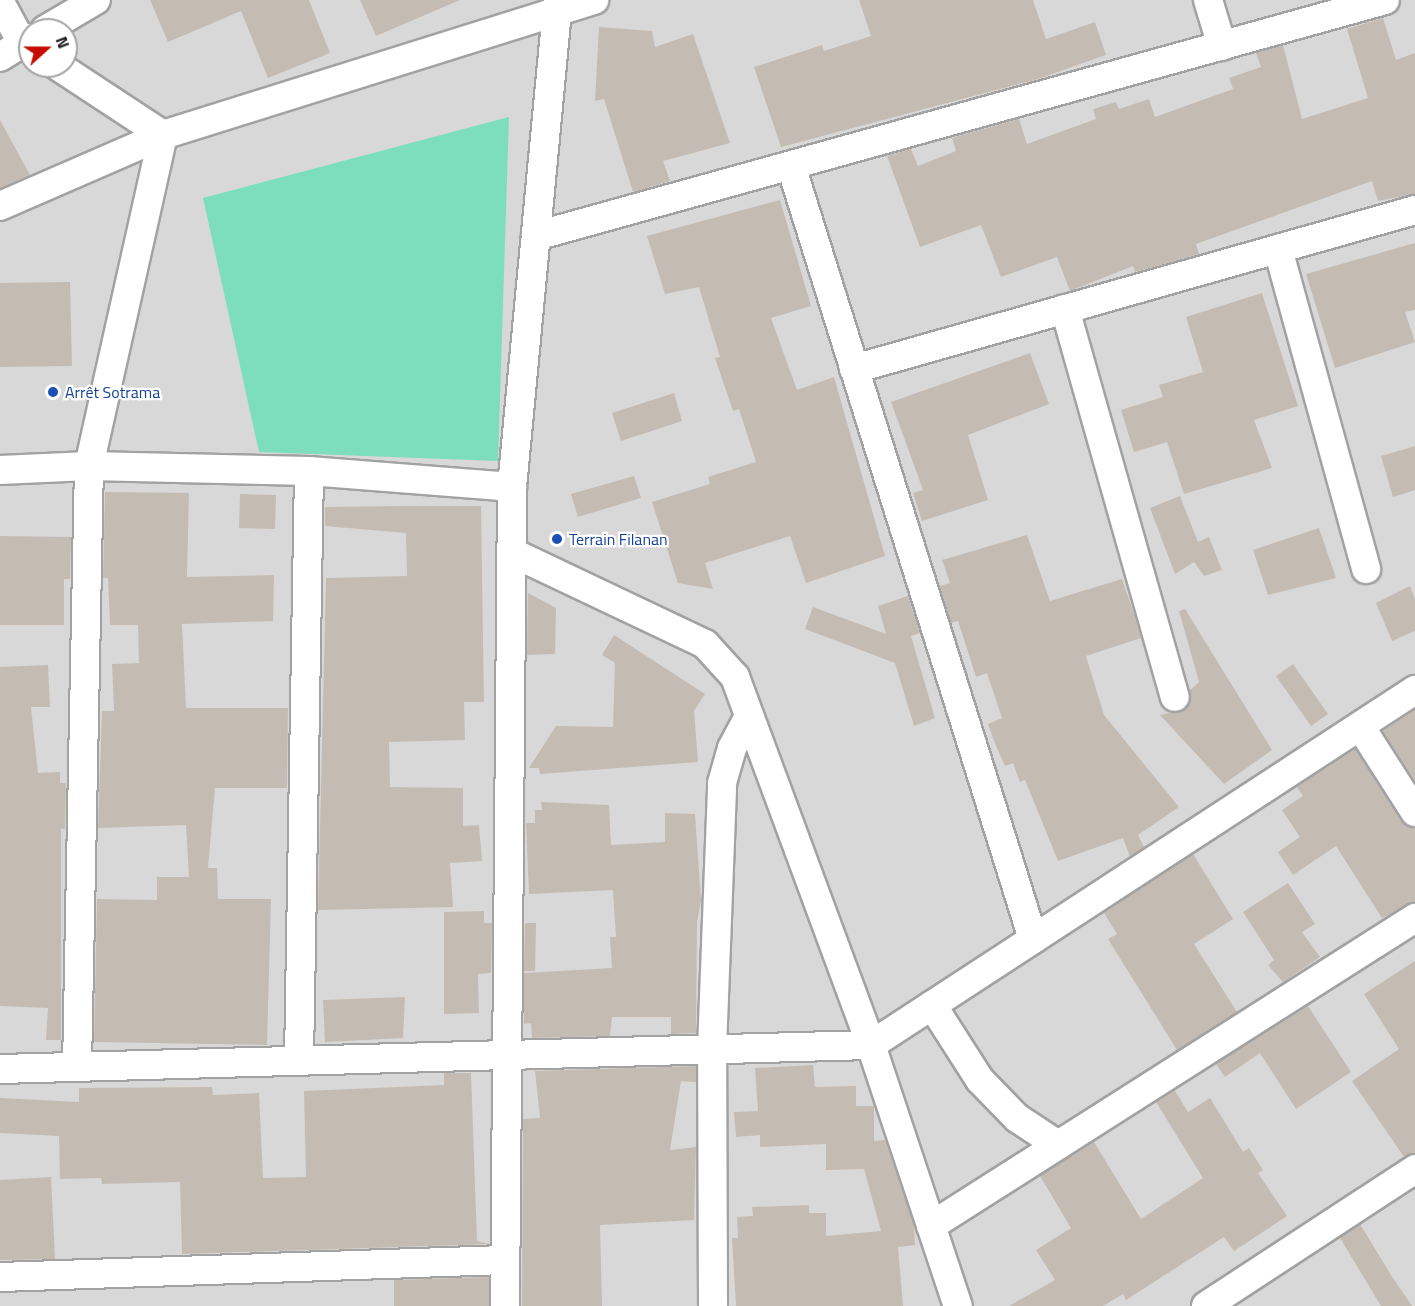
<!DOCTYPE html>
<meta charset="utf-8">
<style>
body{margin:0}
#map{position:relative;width:1415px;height:1306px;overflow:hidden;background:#ede9e0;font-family:"Titillium Web",sans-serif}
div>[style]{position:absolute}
.residential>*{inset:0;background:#d9d8d8}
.pitch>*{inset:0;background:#7cdebd}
.building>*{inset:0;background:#c4bcb3}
.roads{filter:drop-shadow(2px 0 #a2a2a2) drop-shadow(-2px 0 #a2a2a2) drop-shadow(0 2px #a2a2a2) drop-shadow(0 -2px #a2a2a2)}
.minor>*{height:28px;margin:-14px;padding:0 14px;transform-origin:14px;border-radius:14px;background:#fff}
.dots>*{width:16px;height:16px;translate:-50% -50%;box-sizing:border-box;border:3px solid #fff;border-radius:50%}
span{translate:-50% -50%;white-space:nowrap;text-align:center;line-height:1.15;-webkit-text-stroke:4.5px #fff;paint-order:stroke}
.transit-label{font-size:16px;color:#164399}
.left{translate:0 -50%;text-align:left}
.north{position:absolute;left:18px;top:18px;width:60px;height:60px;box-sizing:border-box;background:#fff;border:2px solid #a4a4a4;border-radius:50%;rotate:69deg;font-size:16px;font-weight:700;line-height:24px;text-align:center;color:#1b1b1b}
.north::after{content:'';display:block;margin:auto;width:21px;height:27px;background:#c60b00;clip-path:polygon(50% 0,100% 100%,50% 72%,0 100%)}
</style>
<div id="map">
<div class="residential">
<i style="clip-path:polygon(evenodd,0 0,1415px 0,1415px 1306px,0 1306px,0 0,30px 30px,66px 30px,66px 66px,30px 66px,30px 30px)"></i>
</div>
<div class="pitch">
<i style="clip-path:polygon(509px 117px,498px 461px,259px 452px,203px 198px)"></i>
</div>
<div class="building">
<i style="clip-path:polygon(150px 0,309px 0,330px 53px,268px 78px,241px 11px,168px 42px)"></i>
<i style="clip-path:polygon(360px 0,460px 0,376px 36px)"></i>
<i style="clip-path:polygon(859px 0,1033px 0,1046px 39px,1095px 22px,1106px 55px,1038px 79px,781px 147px,754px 67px,822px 45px,824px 51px,871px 36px)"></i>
<i style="clip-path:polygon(1383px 18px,1396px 60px,1415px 53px,1415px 194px,1378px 201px,1372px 181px,1196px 244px,1199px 254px,1135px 272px,1133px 266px,1070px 291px,1057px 257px,1001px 277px,981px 225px,920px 247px,887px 156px,911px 149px,918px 166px,956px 151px,952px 138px,1019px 119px,1027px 144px,1096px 119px,1093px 109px,1116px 102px,1119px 109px,1149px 99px,1155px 117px,1233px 89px,1229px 78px,1261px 67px,1256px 53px,1283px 45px,1302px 119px,1368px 98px,1347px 29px)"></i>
<i style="clip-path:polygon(599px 27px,652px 31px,655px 47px,693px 34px,730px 143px,663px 161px,670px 181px,633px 192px,604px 99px,595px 101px)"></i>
<i style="clip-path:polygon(0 120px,30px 175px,0 188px)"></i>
<i style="clip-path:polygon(780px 200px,811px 306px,771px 318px,797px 390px,834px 377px,885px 556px,806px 583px,790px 536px,705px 563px,713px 589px,678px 583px,652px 502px,710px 484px,708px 477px,756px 462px,739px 409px,733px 411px,715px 358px,720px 357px,699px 287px,665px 294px,647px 236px)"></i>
<i style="clip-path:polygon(1415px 243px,1415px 310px,1405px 312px,1415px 342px,1335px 368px,1306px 274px)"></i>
<i style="clip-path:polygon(70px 282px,72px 366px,0 367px,0 283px)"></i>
<i style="clip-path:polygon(1262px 293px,1298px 406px,1254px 420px,1272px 468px,1184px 494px,1167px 442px,1134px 452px,1121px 410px,1163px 397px,1159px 385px,1203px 372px,1186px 317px)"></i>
<i style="clip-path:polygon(1030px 353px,1049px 404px,968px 435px,988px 500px,922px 521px,913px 493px,923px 490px,891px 402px)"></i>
<i style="clip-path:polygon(674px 393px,682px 421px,621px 441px,612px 413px)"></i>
<i style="clip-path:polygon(1415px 446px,1415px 490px,1393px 497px,1381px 456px)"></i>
<i style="clip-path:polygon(634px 476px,641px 498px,578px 517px,571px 494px)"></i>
<i style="clip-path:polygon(105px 492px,189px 493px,187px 577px,274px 575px,273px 621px,182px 624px,186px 708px,288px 708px,287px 788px,215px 788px,208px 868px,217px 868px,218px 899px,271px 899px,267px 1045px,94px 1042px,97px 899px,157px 900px,157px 877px,189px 877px,186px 825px,98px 828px,102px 711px,114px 711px,112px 664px,139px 663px,138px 625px,110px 625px,108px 578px,103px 578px)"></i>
<i style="clip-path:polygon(240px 494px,276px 495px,275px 529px,239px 528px)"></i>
<i style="clip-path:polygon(1180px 496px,1198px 542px,1209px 537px,1222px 570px,1204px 576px,1194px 562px,1175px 574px,1150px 508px)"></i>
<i style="clip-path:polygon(406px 506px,481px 506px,484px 702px,464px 702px,465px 740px,389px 742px,390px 787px,463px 788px,463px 826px,479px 825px,482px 861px,450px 863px,453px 907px,318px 910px,326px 578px,407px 576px,406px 533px,325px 526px,325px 507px)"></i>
<i style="clip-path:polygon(1319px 528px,1336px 578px,1268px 595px,1253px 550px)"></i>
<i style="clip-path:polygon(1027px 535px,1050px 601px,1122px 579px,1135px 617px,1141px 638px,1086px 656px,1104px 715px,1179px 807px,1138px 835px,1144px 847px,1130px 857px,1123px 838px,1058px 861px,1025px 780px,1020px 782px,1013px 763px,1005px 766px,996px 746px,988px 724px,1002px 718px,987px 673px,976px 677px,958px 621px,951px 623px,940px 586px,950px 583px,942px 560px)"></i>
<i style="clip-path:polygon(0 536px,71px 537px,70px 579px,64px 579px,64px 625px,0 625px)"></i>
<i style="clip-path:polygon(1410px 586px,1415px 599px,1415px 631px,1392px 641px,1376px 603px)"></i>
<i style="clip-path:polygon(528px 593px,556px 608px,555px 654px,527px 655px)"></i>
<i style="clip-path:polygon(908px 596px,920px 633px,911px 636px,935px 718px,914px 726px,895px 663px,805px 629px,813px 607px,886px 634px,878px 606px)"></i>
<i style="clip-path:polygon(1185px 609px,1272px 750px,1224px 784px,1160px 715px,1186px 709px,1190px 690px,1199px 682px,1179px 611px)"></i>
<i style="clip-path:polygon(614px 635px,705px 694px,694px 711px,698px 762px,540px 774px,539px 768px,529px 768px,556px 726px,613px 727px,615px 663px,602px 655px)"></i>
<i style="clip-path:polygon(1293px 664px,1328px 714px,1311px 726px,1276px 676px)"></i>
<i style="clip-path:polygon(48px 665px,50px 707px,31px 707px,38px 773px,60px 772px,60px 783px,66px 783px,65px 829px,61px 829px,61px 1040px,46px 1040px,48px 1008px,0 1006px,0 667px)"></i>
<i style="clip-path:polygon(1415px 710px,1415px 781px,1383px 731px)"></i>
<i style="clip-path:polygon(1355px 749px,1401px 821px,1415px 828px,1415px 902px,1382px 918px,1336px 846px,1293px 875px,1278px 852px,1300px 837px,1282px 810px,1303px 796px,1297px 787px)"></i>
<i style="clip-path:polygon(541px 802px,609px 805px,611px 845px,665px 842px,665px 813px,695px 814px,701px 900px,697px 922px,696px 1033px,671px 1034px,671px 1017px,612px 1017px,610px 1036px,532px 1038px,531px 1023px,524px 1024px,524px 973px,612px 968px,610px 937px,616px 937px,613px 890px,529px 894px,526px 823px,535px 823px,535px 810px,542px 810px)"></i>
<i style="clip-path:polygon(1193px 854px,1233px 919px,1194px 944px,1237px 1012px,1177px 1050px,1108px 939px,1117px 934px,1104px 913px)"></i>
<i style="clip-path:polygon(1288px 883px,1315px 924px,1302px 932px,1320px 957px,1283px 982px,1268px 965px,1274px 960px,1243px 912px)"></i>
<i style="clip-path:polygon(484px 911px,484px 923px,492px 923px,491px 973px,478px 974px,479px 1013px,444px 1014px,444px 912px)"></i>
<i style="clip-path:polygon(525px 923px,536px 923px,535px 971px,524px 971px)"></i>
<i style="clip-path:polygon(1415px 961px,1415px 1153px,1404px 1157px,1352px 1081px,1399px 1049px,1364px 994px)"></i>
<i style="clip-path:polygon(405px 997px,403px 1038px,325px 1042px,323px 1000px)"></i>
<i style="clip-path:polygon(1308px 1006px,1351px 1072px,1296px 1109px,1260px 1053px,1225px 1077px,1216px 1064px)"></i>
<i style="clip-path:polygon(813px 1065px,815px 1087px,856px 1086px,856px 1106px,874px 1106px,874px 1141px,885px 1140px,914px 1225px,915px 1245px,898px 1247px,903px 1306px,736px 1306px,732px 1238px,738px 1238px,737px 1217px,753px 1216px,752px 1207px,809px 1205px,809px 1213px,826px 1213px,826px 1236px,881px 1231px,864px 1169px,826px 1170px,826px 1144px,760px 1147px,760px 1135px,736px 1137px,734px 1112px,758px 1111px,755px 1068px)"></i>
<i style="clip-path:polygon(696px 1066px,696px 1082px,681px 1081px,670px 1150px,696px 1147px,694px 1220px,600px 1225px,602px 1306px,522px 1306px,523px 1119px,540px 1118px,535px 1071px)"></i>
<i style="clip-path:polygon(444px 1073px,471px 1073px,477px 1241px,489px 1244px,182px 1254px,180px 1182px,102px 1184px,101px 1178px,60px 1179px,59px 1136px,0 1133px,0 1098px,79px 1102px,79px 1088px,212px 1087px,213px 1095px,259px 1093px,263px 1178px,306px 1177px,304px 1091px,444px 1085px)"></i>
<i style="clip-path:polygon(1175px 1091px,1188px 1112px,1210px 1098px,1243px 1152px,1249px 1148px,1263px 1170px,1258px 1173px,1287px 1216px,1234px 1251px,1224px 1237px,1126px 1300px,1123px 1294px,1103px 1306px,1009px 1306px,1055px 1280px,1036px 1250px,1071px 1228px,1040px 1176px,1094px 1142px,1141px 1219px,1203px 1178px,1156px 1102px)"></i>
<i style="clip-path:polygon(51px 1177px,55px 1259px,0 1260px,0 1180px)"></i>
<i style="clip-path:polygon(1360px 1224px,1391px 1275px,1412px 1306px,1381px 1306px,1340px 1238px)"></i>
<i style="clip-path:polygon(489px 1277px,489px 1306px,394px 1306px,394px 1280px)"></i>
</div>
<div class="roads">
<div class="minor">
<i style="left:1208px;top:0;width:48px;rotate:73.1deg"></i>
<i style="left:0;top:2px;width:47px;rotate:61.8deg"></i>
<i style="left:22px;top:43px;width:9px;rotate:32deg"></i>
<i style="left:45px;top:30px;width:59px;rotate:-30.5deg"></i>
<i style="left:0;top:57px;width:36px;rotate:-32deg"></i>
<i style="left:58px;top:66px;width:126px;rotate:33.3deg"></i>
<i style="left:792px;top:169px;width:807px;rotate:72.62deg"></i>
<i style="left:0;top:206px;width:178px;rotate:-23.5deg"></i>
<i style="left:163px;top:135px;width:452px;rotate:-17.4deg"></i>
<i style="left:536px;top:236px;width:881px;rotate:-15.53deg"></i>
<i style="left:1278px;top:249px;width:332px;rotate:74.6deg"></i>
<i style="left:1065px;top:309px;width:403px;rotate:74.2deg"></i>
<i style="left:854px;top:369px;width:583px;rotate:-15.82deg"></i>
<i style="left:0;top:470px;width:89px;rotate:-2.6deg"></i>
<i style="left:89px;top:466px;width:220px;rotate:1.3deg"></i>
<i style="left:309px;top:471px;width:204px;rotate:4.5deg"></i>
<i style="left:511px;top:552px;width:215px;rotate:25.4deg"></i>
<i style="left:705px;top:644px;width:45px;rotate:47.7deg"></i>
<i style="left:735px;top:677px;width:392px;rotate:69.7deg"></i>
<i style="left:871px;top:1045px;width:275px;rotate:71.6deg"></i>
<i style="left:1360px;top:726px;width:102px;rotate:57.4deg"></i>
<i style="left:932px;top:1005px;width:89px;rotate:57.4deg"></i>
<i style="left:980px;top:1080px;width:53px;rotate:45.8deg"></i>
<i style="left:1017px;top:1118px;width:49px;rotate:33.4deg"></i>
<i style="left:299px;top:1061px;width:590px;rotate:-89.03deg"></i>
<i style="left:77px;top:1067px;width:601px;rotate:-88.86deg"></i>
<i style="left:89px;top:466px;width:339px;rotate:-77.4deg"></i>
<i style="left:0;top:1069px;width:871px;rotate:-1.58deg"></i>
<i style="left:871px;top:1045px;width:650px;rotate:-33.13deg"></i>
<i style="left:931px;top:1226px;width:574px;rotate:-32.47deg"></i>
<i style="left:0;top:1277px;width:505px;rotate:-1.93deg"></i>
<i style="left:505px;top:1306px;width:819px;rotate:-89.51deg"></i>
<i style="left:512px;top:487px;width:489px;rotate:-84.6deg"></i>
<i style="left:713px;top:1306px;width:257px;rotate:-90.2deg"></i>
<i style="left:712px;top:1049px;width:266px;rotate:-87.8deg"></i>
<i style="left:722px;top:783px;width:36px;rotate:-74deg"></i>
<i style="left:732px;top:748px;width:36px;rotate:-62deg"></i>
<i style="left:1206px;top:1306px;width:250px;rotate:-33.2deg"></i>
</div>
</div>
<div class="dots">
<i style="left:53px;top:392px;background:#1a4fb4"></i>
<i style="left:557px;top:539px;background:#1a4fb4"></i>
</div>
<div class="transit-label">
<span class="left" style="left:65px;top:392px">Arrêt Sotrama</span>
<span class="left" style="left:569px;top:539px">Terrain Filanan</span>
</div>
<div class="north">N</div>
</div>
